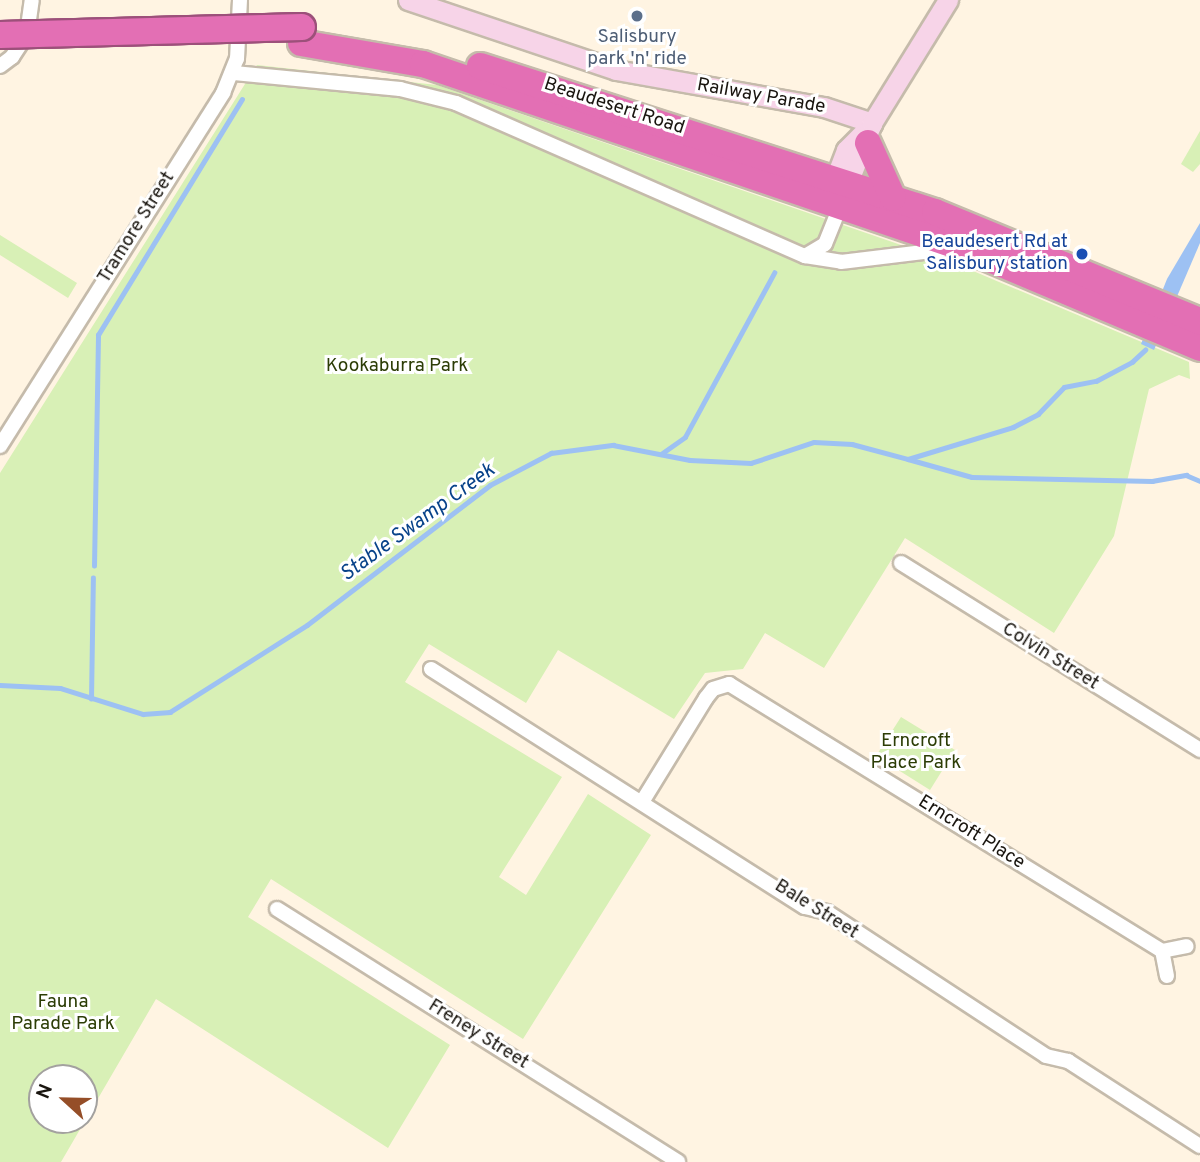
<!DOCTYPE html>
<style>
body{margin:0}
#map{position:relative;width:1200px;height:1162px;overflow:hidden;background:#fff4e2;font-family:Overpass,sans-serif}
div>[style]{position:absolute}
.green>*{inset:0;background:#d8f0b6}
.water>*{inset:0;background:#9dc1f3}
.stream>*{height:4.5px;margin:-2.25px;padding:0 2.25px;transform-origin:2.25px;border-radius:2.25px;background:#9dc1f3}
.roads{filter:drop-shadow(2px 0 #c5bbab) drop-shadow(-2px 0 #c5bbab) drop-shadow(0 2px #c5bbab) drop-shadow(0 -2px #c5bbab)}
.street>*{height:14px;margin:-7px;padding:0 7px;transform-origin:7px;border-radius:7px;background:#fff}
.secondary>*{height:19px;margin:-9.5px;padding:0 9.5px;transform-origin:9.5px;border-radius:9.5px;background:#f7d4e8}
.highway>*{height:26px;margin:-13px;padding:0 13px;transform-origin:13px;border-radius:13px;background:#e36fb4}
.bridges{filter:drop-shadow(2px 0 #9c507a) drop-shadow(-2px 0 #9c507a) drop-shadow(0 2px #9c507a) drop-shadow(0 -2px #9c507a)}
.highway-bridge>*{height:26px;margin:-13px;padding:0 13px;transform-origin:13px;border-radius:13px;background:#e36fb4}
.dots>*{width:19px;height:19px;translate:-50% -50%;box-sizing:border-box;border:4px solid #fff;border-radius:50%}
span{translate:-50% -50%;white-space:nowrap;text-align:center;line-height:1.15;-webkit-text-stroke:6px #fff;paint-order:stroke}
.service-label{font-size:19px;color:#4e5e75}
.street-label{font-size:19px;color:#19150f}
.transit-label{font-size:19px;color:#164399}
.right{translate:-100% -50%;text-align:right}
.park-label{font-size:19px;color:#2c3d06}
.water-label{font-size:21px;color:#074289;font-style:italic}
.north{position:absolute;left:28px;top:1064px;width:70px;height:70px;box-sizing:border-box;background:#fff;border:2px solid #a3a19f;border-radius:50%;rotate:292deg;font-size:19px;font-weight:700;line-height:28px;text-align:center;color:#19150f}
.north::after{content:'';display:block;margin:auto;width:24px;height:32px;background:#954e28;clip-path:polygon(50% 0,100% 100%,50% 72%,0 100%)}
</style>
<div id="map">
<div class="green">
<i style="clip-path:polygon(evenodd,257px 65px,437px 85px,959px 265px,1189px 362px,1190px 379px,1179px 375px,1149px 389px,1114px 536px,1054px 633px,905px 538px,824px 668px,765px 633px,743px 669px,705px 673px,674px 719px,558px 650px,526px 703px,429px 644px,405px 682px,562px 777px,499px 877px,526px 895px,588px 794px,651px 835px,523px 1039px,271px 879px,248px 917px,450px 1045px,388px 1148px,156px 999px,61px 1162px,0 1162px,0 473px,257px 65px,42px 1078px,84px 1078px,84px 1120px,42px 1120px,42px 1078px)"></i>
<i style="clip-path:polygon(1200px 131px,1200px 164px,1193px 172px,1181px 164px)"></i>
<i style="clip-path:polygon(0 235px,77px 283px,68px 298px,0 255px)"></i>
<i style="clip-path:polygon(901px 717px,955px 750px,930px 790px,876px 756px)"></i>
</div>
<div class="water">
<i style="clip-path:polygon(1200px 223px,1200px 243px,1154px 350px,1141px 344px,1167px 279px)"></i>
</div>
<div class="stream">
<i style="left:661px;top:454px;width:29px;rotate:-35deg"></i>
<i style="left:685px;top:437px;width:187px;rotate:-61.5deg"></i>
<i style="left:908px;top:459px;width:66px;rotate:15.7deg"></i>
<i style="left:972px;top:477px;width:180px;rotate:1.3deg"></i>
<i style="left:1152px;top:481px;width:35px;rotate:-10deg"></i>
<i style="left:1186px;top:475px;width:15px;rotate:23deg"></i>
<i style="left:94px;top:566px;width:231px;rotate:-89deg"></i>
<i style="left:98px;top:335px;width:276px;rotate:-58.6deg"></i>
<i style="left:0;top:685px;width:60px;rotate:2.9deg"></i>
<i style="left:60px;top:688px;width:87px;rotate:17.4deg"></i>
<i style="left:143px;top:714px;width:27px;rotate:-4deg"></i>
<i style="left:170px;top:712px;width:162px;rotate:-32.4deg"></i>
<i style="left:307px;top:625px;width:230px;rotate:-37.4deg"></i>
<i style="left:490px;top:485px;width:69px;rotate:-27.7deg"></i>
<i style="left:551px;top:453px;width:63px;rotate:-7.4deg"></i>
<i style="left:613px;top:445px;width:78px;rotate:11deg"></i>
<i style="left:690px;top:460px;width:61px;rotate:2.8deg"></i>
<i style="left:751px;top:463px;width:66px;rotate:-18.4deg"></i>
<i style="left:814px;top:442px;width:38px;rotate:3deg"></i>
<i style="left:852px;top:444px;width:58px;rotate:15deg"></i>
<i style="left:908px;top:459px;width:110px;rotate:-16.9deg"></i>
<i style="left:1013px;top:427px;width:28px;rotate:-27deg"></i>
<i style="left:1038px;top:414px;width:37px;rotate:-46deg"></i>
<i style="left:1064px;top:387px;width:33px;rotate:-11deg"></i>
<i style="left:1096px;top:381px;width:41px;rotate:-27.8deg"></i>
<i style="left:1132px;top:362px;width:18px;rotate:-43deg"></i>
<i style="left:91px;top:699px;width:121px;rotate:-89.1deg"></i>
</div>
<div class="roads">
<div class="street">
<i style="left:0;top:66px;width:15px;rotate:-37deg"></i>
<i style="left:12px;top:57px;width:27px;rotate:-57deg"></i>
<i style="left:27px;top:34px;width:34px;rotate:-82deg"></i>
<i style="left:234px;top:73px;width:167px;rotate:5.5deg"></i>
<i style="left:400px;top:89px;width:58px;rotate:14deg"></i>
<i style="left:456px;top:103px;width:381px;rotate:23.7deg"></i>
<i style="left:805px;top:256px;width:36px;rotate:9deg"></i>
<i style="left:841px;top:262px;width:108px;rotate:-6.9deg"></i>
<i style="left:805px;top:256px;width:23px;rotate:-31deg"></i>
<i style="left:825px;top:244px;width:40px;rotate:-68deg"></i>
<i style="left:0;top:446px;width:418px;rotate:-57.7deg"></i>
<i style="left:223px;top:93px;width:37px;rotate:-68deg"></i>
<i style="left:237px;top:59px;width:59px;rotate:-87.1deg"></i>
<i style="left:901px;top:563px;width:353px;rotate:32deg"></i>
<i style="left:431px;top:669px;width:443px;rotate:32.5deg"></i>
<i style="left:805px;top:907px;width:23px;rotate:13deg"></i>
<i style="left:827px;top:912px;width:262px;rotate:33.3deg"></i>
<i style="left:1046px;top:1056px;width:23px;rotate:13deg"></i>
<i style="left:1068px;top:1061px;width:157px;rotate:32.8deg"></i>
<i style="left:642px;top:802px;width:122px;rotate:-58.4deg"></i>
<i style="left:706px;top:698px;width:11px;rotate:-52deg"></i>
<i style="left:713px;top:689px;width:17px;rotate:-17deg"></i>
<i style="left:729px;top:684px;width:509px;rotate:31.66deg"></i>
<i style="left:277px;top:909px;width:474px;rotate:32.2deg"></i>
<i style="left:1167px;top:976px;width:25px;rotate:-101deg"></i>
<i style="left:1162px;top:951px;width:25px;rotate:-11deg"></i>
</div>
<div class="secondary">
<i style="left:408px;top:0;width:219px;rotate:18.6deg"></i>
<i style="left:616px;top:70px;width:211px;rotate:10.1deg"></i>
<i style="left:824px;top:107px;width:51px;rotate:18.4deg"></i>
<i style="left:830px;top:192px;width:45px;rotate:-69.1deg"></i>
<i style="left:846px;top:150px;width:37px;rotate:-45deg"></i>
<i style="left:843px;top:195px;width:78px;rotate:-68.1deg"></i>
<i style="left:872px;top:123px;width:145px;rotate:-58.3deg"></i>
</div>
<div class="highway">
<i style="left:301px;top:43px;width:124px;rotate:9.8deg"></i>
<i style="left:423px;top:64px;width:574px;rotate:18.81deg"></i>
<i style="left:966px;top:249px;width:254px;rotate:22.9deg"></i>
<i style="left:480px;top:66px;width:478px;rotate:17.8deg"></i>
<i style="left:935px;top:212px;width:287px;rotate:22.4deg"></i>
<i style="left:868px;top:143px;width:60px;rotate:65.6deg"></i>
</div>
</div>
<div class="bridges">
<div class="highway-bridge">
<i style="left:0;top:35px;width:302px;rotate:-1.5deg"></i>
</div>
</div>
<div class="dots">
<i style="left:637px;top:16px;background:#5c6f8a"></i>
<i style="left:1082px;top:254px;background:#1a4fb4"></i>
</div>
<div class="service-label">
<span style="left:637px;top:49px">Salisbury<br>park 'n' ride</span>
</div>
<div class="street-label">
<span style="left:761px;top:97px;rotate:10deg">Railway Parade</span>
<span style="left:614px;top:107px;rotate:18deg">Beaudesert Road</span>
<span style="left:137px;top:228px;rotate:-58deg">Tramore Street</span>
<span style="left:1050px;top:657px;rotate:32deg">Colvin Street</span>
<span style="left:971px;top:833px;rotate:32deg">Erncroft Place</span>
<span style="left:816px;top:910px;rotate:32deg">Bale Street</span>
<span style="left:478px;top:1035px;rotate:32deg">Freney Street</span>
</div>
<div class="transit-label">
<span class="right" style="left:1068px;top:254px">Beaudesert Rd at<br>Salisbury station</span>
</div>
<div class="park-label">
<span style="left:397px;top:367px">Kookaburra Park</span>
<span style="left:916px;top:753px">Erncroft<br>Place Park</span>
<span style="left:63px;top:1014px">Fauna<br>Parade Park</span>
</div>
<div class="water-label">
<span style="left:418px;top:523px;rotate:-36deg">Stable Swamp Creek</span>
</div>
<div class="north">N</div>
</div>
